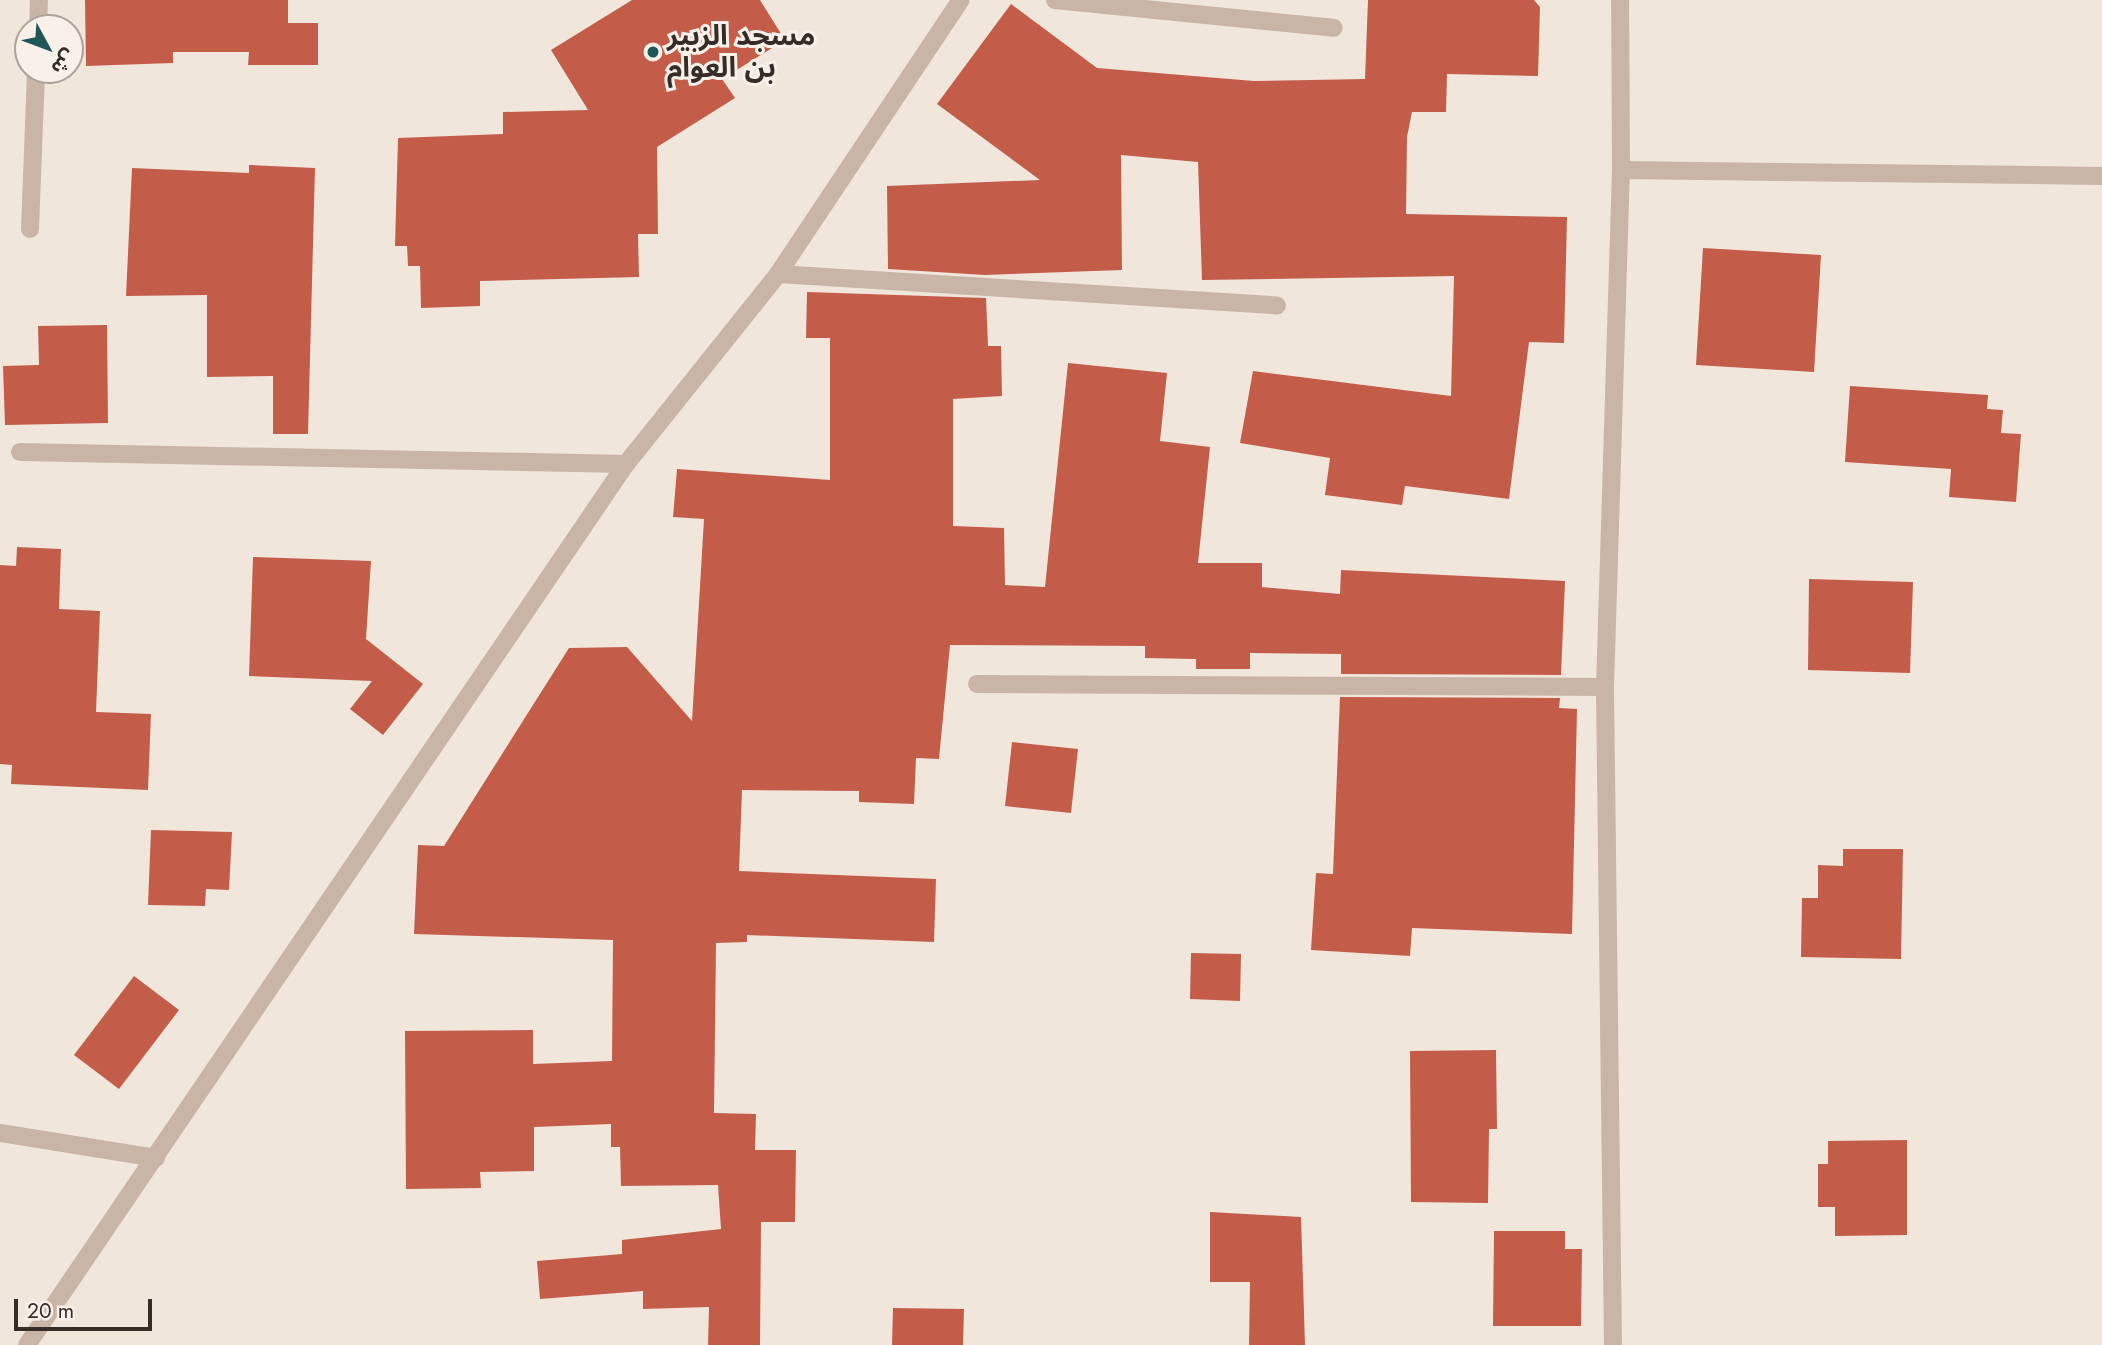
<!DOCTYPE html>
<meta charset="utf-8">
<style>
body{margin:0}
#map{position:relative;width:2102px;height:1345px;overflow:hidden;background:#f1e6dc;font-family:Jost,"Noto Sans Arabic",sans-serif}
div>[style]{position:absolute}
.building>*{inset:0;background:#c35d49}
.minor>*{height:18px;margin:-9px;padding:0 9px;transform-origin:9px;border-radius:9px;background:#c9b5a8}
.dots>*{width:19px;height:19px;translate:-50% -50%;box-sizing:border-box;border:4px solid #f9f0e9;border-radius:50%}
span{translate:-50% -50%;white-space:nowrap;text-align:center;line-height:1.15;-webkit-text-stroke:6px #f9f0e9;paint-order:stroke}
.poi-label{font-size:28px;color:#362c28;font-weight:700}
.left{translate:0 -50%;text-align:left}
.north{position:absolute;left:14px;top:14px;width:70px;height:70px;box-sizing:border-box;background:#f9f0e9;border:2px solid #aba29c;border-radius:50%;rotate:131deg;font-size:19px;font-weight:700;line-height:28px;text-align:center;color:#362c28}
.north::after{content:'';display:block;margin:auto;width:24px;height:32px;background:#1f5756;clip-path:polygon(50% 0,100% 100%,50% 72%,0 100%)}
.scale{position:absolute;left:14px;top:1299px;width:138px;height:32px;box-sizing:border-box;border:4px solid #362c28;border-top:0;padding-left:9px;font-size:21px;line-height:24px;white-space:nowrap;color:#362c28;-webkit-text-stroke:5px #f9f0e9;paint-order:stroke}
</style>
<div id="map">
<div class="building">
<i style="clip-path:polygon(85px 0,288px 0,288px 23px,318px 23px,318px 65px,248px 65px,249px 52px,173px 52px,173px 63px,86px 66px)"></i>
<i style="clip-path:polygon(632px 0,760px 0,785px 40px,722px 79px,735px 98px,657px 147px,658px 234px,638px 234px,639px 277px,480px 281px,480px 306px,421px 308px,420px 266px,408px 266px,407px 246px,395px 246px,398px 138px,503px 134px,503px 112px,588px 110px,551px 50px)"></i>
<i style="clip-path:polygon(1368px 0,1534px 0,1540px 7px,1538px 76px,1447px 74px,1446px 112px,1412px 112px,1407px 137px,1406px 214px,1567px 217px,1564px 343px,1529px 342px,1509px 499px,1405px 486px,1402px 505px,1325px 495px,1330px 458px,1240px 443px,1253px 371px,1451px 396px,1454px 276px,1202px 280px,1198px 162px,1121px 155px,1122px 270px,985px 275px,888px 269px,887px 186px,1040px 180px,937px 104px,1011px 4px,1097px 68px,1254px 81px,1365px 79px)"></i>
<i style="clip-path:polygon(249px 165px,315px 168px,308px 434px,273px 434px,273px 376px,207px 377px,207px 295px,126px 296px,132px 168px,249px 173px)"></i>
<i style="clip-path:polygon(1703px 248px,1821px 255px,1814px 372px,1696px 365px)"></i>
<i style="clip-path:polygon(807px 292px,986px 298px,988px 346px,1001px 346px,1002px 396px,953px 399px,953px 526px,1004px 528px,1005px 585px,1045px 587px,1068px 363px,1167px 373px,1160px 441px,1210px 447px,1198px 563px,1262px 563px,1262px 587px,1340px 594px,1341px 570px,1565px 581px,1561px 675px,1341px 674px,1341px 654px,1250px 653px,1250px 669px,1196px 669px,1196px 659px,1145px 658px,1145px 646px,950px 645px,939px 759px,916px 758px,914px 804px,859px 802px,859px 791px,742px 790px,739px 871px,936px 879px,934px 942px,747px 935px,747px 942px,716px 943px,714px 1113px,756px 1114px,755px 1150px,796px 1150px,795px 1222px,761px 1222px,760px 1345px,708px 1345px,709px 1307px,643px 1309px,643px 1291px,540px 1299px,537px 1261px,622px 1254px,622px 1240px,721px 1229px,718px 1185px,621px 1186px,620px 1147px,611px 1147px,611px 1124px,534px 1127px,534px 1171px,480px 1172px,481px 1188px,406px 1189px,405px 1031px,533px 1030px,533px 1064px,612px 1061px,613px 940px,414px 934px,418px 845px,444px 846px,569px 648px,627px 647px,692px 721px,704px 519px,673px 517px,677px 469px,830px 480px,830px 338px,806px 338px)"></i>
<i style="clip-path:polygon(107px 325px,108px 423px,5px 425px,3px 366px,39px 365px,38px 326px)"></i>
<i style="clip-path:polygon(1850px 386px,1988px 395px,1987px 409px,2003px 410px,2001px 433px,2021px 434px,2016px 502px,1949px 497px,1951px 469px,1845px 462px)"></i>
<i style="clip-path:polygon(17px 547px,61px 549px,59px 609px,100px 611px,96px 712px,151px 714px,148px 790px,11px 784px,12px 765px,0 764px,0 565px,16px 566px)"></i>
<i style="clip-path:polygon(253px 557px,371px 561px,366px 639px,423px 684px,383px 735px,350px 709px,372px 681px,249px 676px)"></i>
<i style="clip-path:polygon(1809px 579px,1913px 582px,1910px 673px,1808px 670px)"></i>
<i style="clip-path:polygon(1340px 697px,1560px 698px,1559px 708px,1577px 709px,1572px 934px,1412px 928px,1410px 956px,1311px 950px,1316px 873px,1333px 874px)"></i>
<i style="clip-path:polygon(1012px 742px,1078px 749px,1071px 813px,1005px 806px)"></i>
<i style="clip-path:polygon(151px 830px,232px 832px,229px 890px,206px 889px,205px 906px,148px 905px)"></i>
<i style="clip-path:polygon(1843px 849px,1903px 849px,1901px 959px,1801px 957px,1802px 898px,1818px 898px,1818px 865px,1843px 866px)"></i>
<i style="clip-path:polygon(1191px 953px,1241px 954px,1240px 1001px,1190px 999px)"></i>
<i style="clip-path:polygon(134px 976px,179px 1010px,119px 1089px,74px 1055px)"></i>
<i style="clip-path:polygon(1496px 1050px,1497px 1129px,1489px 1129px,1488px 1203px,1411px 1202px,1410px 1051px)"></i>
<i style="clip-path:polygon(1907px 1140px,1907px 1235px,1835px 1236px,1835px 1207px,1818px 1207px,1818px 1164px,1828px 1164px,1828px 1141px)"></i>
<i style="clip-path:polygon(1210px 1212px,1301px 1217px,1305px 1345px,1249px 1345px,1250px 1282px,1210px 1282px)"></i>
<i style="clip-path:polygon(1494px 1231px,1565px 1231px,1565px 1249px,1582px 1249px,1581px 1326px,1493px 1326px)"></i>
<i style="clip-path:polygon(893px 1308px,964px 1309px,963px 1345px,892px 1345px)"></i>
</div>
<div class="minor">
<i style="left:1055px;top:0;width:280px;rotate:5.7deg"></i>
<i style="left:38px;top:28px;width:28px;rotate:-88deg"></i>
<i style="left:1621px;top:170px;width:481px;rotate:0.7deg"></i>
<i style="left:30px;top:229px;width:159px;rotate:-87.8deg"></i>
<i style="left:778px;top:274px;width:500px;rotate:3.6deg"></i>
<i style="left:20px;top:452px;width:606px;rotate:1.13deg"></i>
<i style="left:977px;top:684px;width:628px;rotate:0.27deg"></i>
<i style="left:0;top:1133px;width:158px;rotate:9.1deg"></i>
<i style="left:27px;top:1345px;width:1065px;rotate:-55.79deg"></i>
<i style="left:626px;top:464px;width:243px;rotate:-51.3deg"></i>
<i style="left:778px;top:274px;width:329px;rotate:-56.3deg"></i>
<i style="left:1613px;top:1345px;width:658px;rotate:-90.7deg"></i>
<i style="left:1605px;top:687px;width:517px;rotate:-88.23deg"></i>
<i style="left:1621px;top:170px;width:170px;rotate:-90.3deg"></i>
</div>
<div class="dots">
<i style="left:653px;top:52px;background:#1f5756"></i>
</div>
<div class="poi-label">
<span class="left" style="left:667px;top:52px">مسجد الزبير<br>بن العوام</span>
</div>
<div class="north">ش</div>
<div class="scale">20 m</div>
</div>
